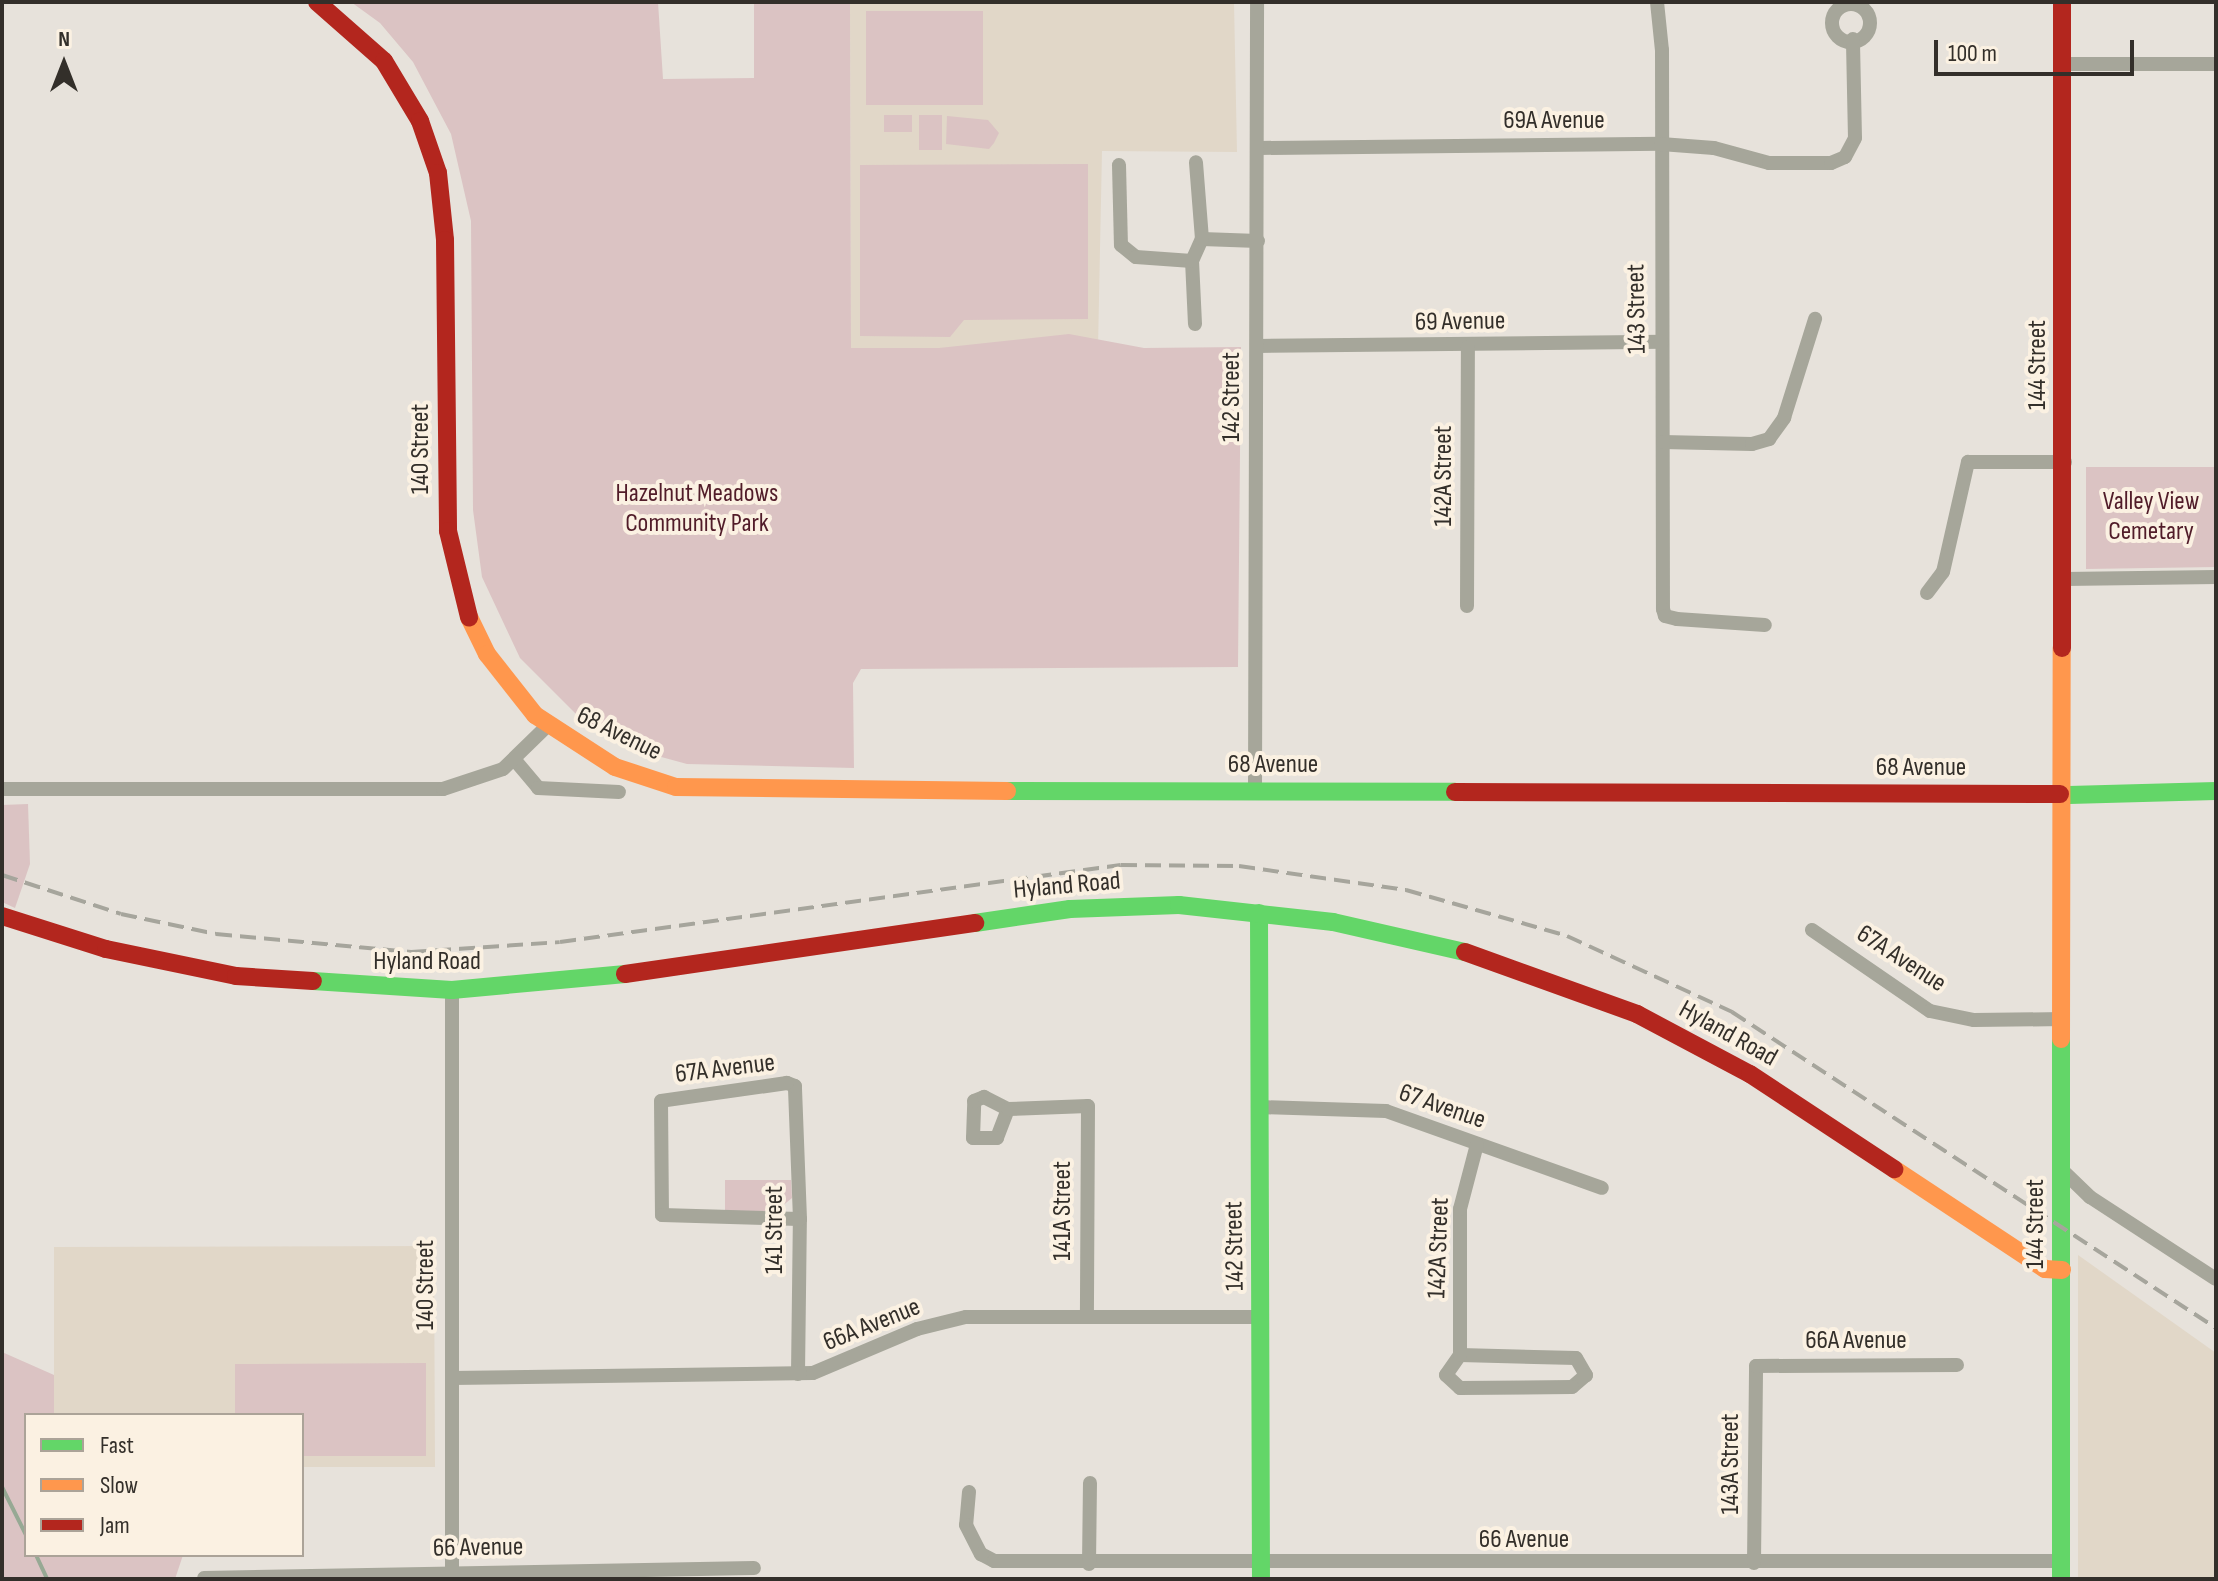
<!DOCTYPE html>
<style>
body{margin:0}
#map{position:relative;width:2218px;height:1581px;overflow:hidden;background:#e7e2db;font-family:"Sofia Sans Condensed",sans-serif}
div>[style]{position:absolute}
.built>*{inset:0;background:#e1d7c8}
.green>*{inset:0;background:#dbc3c3}
.stream>*{height:4px;margin:-2px;padding:0 2px;transform-origin:2px;border-radius:2px;background:#97a994}
.street>*{height:14px;margin:-7px;padding:0 7px;transform-origin:7px;border-radius:7px;background:#a6a69a}
.street>.ring{margin:-7px;padding:0;box-sizing:content-box;background:none;border:14px solid #a6a69a;border-radius:50%}
.fast>*{height:18px;margin:-9px;padding:0 9px;transform-origin:9px;border-radius:9px;background:#63d668}
.slow>*{height:18px;margin:-9px;padding:0 9px;transform-origin:9px;border-radius:9px;background:#ff974d}
.jam>*{height:18px;margin:-9px;padding:0 9px;transform-origin:9px;border-radius:9px;background:#b3261e}
.rail>*{height:4px;margin-top:-2px;transform-origin:0;background:repeating-linear-gradient(90deg,#a6a59c 0 16px,transparent 0 24px)}
span{translate:-50% -50%;white-space:nowrap;text-align:center;line-height:1.15;-webkit-text-stroke:8px #fbf1e2;paint-order:stroke}
.street-label{font-size:26px;color:#332f2a}
.park-label{font-size:26px;color:#511c29}
.frame{position:absolute;inset:0;border:4px solid #332f2a;pointer-events:none}
.legend{position:absolute;left:24px;top:1413px;width:280px;height:144px;box-sizing:border-box;background:#fbf1e2;border:2px solid #aba398;margin:0;padding:10px 14px;list-style:none;font-size:24px;color:#332f2a}
.legend li{display:flex;align-items:center;gap:16px;height:40px}
.legend b{width:40px;border:2px solid #aba398}
.north{position:absolute;left:24px;top:24px;width:80px;height:80px;-webkit-text-stroke:6px #fbf1e2;paint-order:stroke;rotate:0deg;font-size:22px;font-weight:700;line-height:32px;text-align:center;color:#332f2a}
.north::after{content:'';display:block;margin:auto;width:28px;height:36px;background:#332f2a;clip-path:polygon(50% 0,100% 100%,50% 72%,0 100%)}
.scale{position:absolute;left:1934px;top:40px;width:200px;height:36px;box-sizing:border-box;border:4px solid #332f2a;border-top:0;padding-left:10px;font-size:24px;line-height:28px;white-space:nowrap;color:#332f2a;-webkit-text-stroke:6px #fbf1e2;paint-order:stroke}
</style>
<div id="map">
<div class="built">
<i style="clip-path:polygon(850px 2px,1234px 2px,1237px 152px,1102px 151px,1098px 348px,851px 348px)"></i>
<i style="clip-path:polygon(434px 1246px,435px 1467px,302px 1467px,302px 1415px,54px 1415px,54px 1247px)"></i>
<i style="clip-path:polygon(2078px 1255px,2216px 1353px,2216px 1579px,2078px 1579px)"></i>
</div>
<div class="green">
<i style="clip-path:polygon(351px 2px,658px 2px,663px 79px,754px 78px,754px 2px,850px 2px,851px 348px,939px 348px,1069px 334px,1144px 348px,1241px 347px,1238px 667px,861px 669px,853px 683px,854px 768px,687px 764px,643px 752px,583px 721px,520px 658px,482px 577px,473px 510px,471px 221px,451px 134px,413px 62px,380px 23px)"></i>
<i style="clip-path:polygon(866px 11px,983px 11px,983px 105px,866px 105px)"></i>
<i style="clip-path:polygon(884px 115px,912px 115px,912px 132px,884px 132px)"></i>
<i style="clip-path:polygon(919px 115px,942px 115px,942px 150px,919px 150px)"></i>
<i style="clip-path:polygon(947px 116px,988px 120px,999px 133px,994px 143px,989px 149px,946px 144px)"></i>
<i style="clip-path:polygon(1088px 164px,1088px 319px,964px 320px,950px 337px,860px 336px,860px 165px)"></i>
<i style="clip-path:polygon(2086px 467px,2216px 467px,2216px 567px,2086px 569px)"></i>
<i style="clip-path:polygon(28px 804px,30px 864px,15px 908px,2px 902px,2px 805px)"></i>
<i style="clip-path:polygon(725px 1180px,791px 1180px,792px 1198px,776px 1211px,725px 1211px)"></i>
<i style="clip-path:polygon(2px 1352px,54px 1375px,54px 1415px,26px 1415px,26px 1555px,183px 1555px,175px 1579px,2px 1579px)"></i>
<i style="clip-path:polygon(426px 1363px,426px 1456px,302px 1456px,302px 1415px,235px 1415px,235px 1364px)"></i>
</div>
<div class="stream">
<i style="left:2px;top:1487px;width:54px;rotate:63.4deg"></i>
<i style="left:36px;top:1555px;width:26px;rotate:65deg"></i>
</div>
<div class="street">
<i style="left:1657px;top:2px;width:48px;rotate:84.1deg"></i>
<i style="left:1662px;top:50px;width:559px;rotate:89.9deg"></i>
<i style="left:1663px;top:609px;width:7px;rotate:74deg"></i>
<i style="left:1665px;top:616px;width:12px;rotate:14deg"></i>
<i style="left:1677px;top:619px;width:88px;rotate:3.9deg"></i>
<i class="ring" style="left:1832px;top:4px;width:24px;height:24px"></i>
<i style="left:2062px;top:64px;width:154px"></i>
<i style="left:1259px;top:148px;width:402px;rotate:-0.6deg"></i>
<i style="left:1661px;top:144px;width:53px;rotate:4.3deg"></i>
<i style="left:1714px;top:148px;width:57px;rotate:15.3deg"></i>
<i style="left:1769px;top:163px;width:62px"></i>
<i style="left:1831px;top:163px;width:15px;rotate:-23deg"></i>
<i style="left:1845px;top:157px;width:21px;rotate:-62deg"></i>
<i style="left:1855px;top:138px;width:99px;rotate:-91.2deg"></i>
<i style="left:1119px;top:165px;width:80px;rotate:88.6deg"></i>
<i style="left:1121px;top:245px;width:19px;rotate:39deg"></i>
<i style="left:1136px;top:257px;width:56px;rotate:4.1deg"></i>
<i style="left:1202px;top:239px;width:56px;rotate:2deg"></i>
<i style="left:1195px;top:324px;width:63px;rotate:-92.7deg"></i>
<i style="left:1192px;top:261px;width:24px;rotate:-66deg"></i>
<i style="left:1202px;top:239px;width:77px;rotate:-94.5deg"></i>
<i style="left:1258px;top:346px;width:404px;rotate:-0.6deg"></i>
<i style="left:1663px;top:442px;width:89px;rotate:1.3deg"></i>
<i style="left:1752px;top:444px;width:18px;rotate:-16deg"></i>
<i style="left:1769px;top:439px;width:26px;rotate:-54deg"></i>
<i style="left:1784px;top:418px;width:104px;rotate:-72.6deg"></i>
<i style="left:2064px;top:579px;width:152px;rotate:-0.8deg"></i>
<i style="left:1927px;top:593px;width:26px;rotate:-53deg"></i>
<i style="left:1943px;top:572px;width:113px;rotate:-77.2deg"></i>
<i style="left:1968px;top:462px;width:97px"></i>
<i style="left:1467px;top:606px;width:259px;rotate:-89.8deg"></i>
<i style="left:514px;top:759px;width:38px;rotate:50deg"></i>
<i style="left:538px;top:788px;width:81px;rotate:2.8deg"></i>
<i style="left:2px;top:789px;width:441px"></i>
<i style="left:443px;top:789px;width:63px;rotate:-18.4deg"></i>
<i style="left:503px;top:769px;width:62px;rotate:-44.3deg"></i>
<i style="left:1255px;top:791px;width:789px;rotate:-89.85deg"></i>
<i style="left:1812px;top:930px;width:143px;rotate:34.5deg"></i>
<i style="left:1930px;top:1011px;width:45px;rotate:11.6deg"></i>
<i style="left:1974px;top:1020px;width:89px;rotate:-0.6deg"></i>
<i style="left:1259px;top:1107px;width:127px;rotate:1.8deg"></i>
<i style="left:1386px;top:1111px;width:229px;rotate:19.6deg"></i>
<i style="left:1008px;top:1109px;width:31px;rotate:111deg"></i>
<i style="left:997px;top:1138px;width:24px;rotate:180deg"></i>
<i style="left:973px;top:1138px;width:37px;rotate:-88deg"></i>
<i style="left:974px;top:1101px;width:11px;rotate:-22deg"></i>
<i style="left:984px;top:1097px;width:27px;rotate:27deg"></i>
<i style="left:1008px;top:1109px;width:80px;rotate:-2.1deg"></i>
<i style="left:1088px;top:1106px;width:211px;rotate:90.3deg"></i>
<i style="left:2062px;top:1170px;width:39px;rotate:44deg"></i>
<i style="left:2090px;top:1197px;width:150px;rotate:33.1deg"></i>
<i style="left:1460px;top:1355px;width:116px;rotate:1.5deg"></i>
<i style="left:1576px;top:1358px;width:20px;rotate:60deg"></i>
<i style="left:1586px;top:1375px;width:18px;rotate:139deg"></i>
<i style="left:1572px;top:1387px;width:112px;rotate:179.5deg"></i>
<i style="left:1460px;top:1388px;width:19px;rotate:-137deg"></i>
<i style="left:1446px;top:1375px;width:24px;rotate:-55deg"></i>
<i style="left:1460px;top:1355px;width:146px;rotate:-90deg"></i>
<i style="left:1460px;top:1209px;width:67px;rotate:-75.3deg"></i>
<i style="left:798px;top:1374px;width:155px;rotate:-89.3deg"></i>
<i style="left:800px;top:1219px;width:133px;rotate:-92.2deg"></i>
<i style="left:795px;top:1086px;width:9px;rotate:-159deg"></i>
<i style="left:787px;top:1083px;width:127px;rotate:171.9deg"></i>
<i style="left:661px;top:1101px;width:114px;rotate:89.5deg"></i>
<i style="left:662px;top:1215px;width:138px;rotate:1.7deg"></i>
<i style="left:452px;top:1378px;width:361px;rotate:-0.8deg"></i>
<i style="left:813px;top:1373px;width:113px;rotate:-22.9deg"></i>
<i style="left:917px;top:1329px;width:50px;rotate:-13.8deg"></i>
<i style="left:966px;top:1317px;width:296px"></i>
<i style="left:969px;top:1492px;width:33px;rotate:95deg"></i>
<i style="left:966px;top:1525px;width:33px;rotate:63deg"></i>
<i style="left:981px;top:1554px;width:15px;rotate:28deg"></i>
<i style="left:994px;top:1561px;width:1067px"></i>
<i style="left:1754px;top:1563px;width:197px;rotate:-89.4deg"></i>
<i style="left:1756px;top:1366px;width:201px;rotate:-0.3deg"></i>
<i style="left:1089px;top:1564px;width:81px;rotate:-89.3deg"></i>
<i style="left:204px;top:1578px;width:550px;rotate:-1.04deg"></i>
<i style="left:452px;top:1579px;width:589px;rotate:-90deg"></i>
</div>
<div class="fast">
<i style="left:1007px;top:791px;width:448px;rotate:0.1deg"></i>
<i style="left:2069px;top:795px;width:147px;rotate:-1.6deg"></i>
<i style="left:1259px;top:913px;width:666px;rotate:89.83deg"></i>
<i style="left:975px;top:923px;width:96px;rotate:-8.4deg"></i>
<i style="left:1070px;top:909px;width:109px;rotate:-2.1deg"></i>
<i style="left:1179px;top:905px;width:155px;rotate:6.3deg"></i>
<i style="left:1333px;top:922px;width:135px;rotate:12.8deg"></i>
<i style="left:313px;top:981px;width:139px;rotate:3.7deg"></i>
<i style="left:452px;top:990px;width:174px;rotate:-5.3deg"></i>
<i style="left:2061px;top:1579px;width:540px;rotate:-90deg"></i>
</div>
<div class="slow">
<i style="left:469px;top:617px;width:41px;rotate:64.1deg"></i>
<i style="left:487px;top:654px;width:78px;rotate:51.8deg"></i>
<i style="left:535px;top:715px;width:95px;rotate:33deg"></i>
<i style="left:615px;top:767px;width:64px;rotate:18.2deg"></i>
<i style="left:676px;top:787px;width:331px;rotate:0.7deg"></i>
<i style="left:2061px;top:1039px;width:391px;rotate:-89.9deg"></i>
<i style="left:1894px;top:1169px;width:181px;rotate:33.5deg"></i>
<i style="left:2045px;top:1269px;width:17px;rotate:3deg"></i>
</div>
<div class="jam">
<i style="left:317px;top:2px;width:89px;rotate:41.4deg"></i>
<i style="left:384px;top:61px;width:70px;rotate:59deg"></i>
<i style="left:420px;top:121px;width:55px;rotate:70.9deg"></i>
<i style="left:438px;top:173px;width:67px;rotate:84deg"></i>
<i style="left:445px;top:240px;width:291px;rotate:89.4deg"></i>
<i style="left:448px;top:531px;width:89px;rotate:76.3deg"></i>
<i style="left:2062px;top:648px;width:646px;rotate:-90deg"></i>
<i style="left:1455px;top:792px;width:605px;rotate:0.19deg"></i>
<i style="left:2px;top:916px;width:109px;rotate:17.6deg"></i>
<i style="left:106px;top:949px;width:133px;rotate:11.7deg"></i>
<i style="left:236px;top:976px;width:77px;rotate:3.7deg"></i>
<i style="left:1465px;top:952px;width:183px;rotate:19.8deg"></i>
<i style="left:1637px;top:1014px;width:128px;rotate:28deg"></i>
<i style="left:1750px;top:1074px;width:173px;rotate:33.4deg"></i>
<i style="left:625px;top:974px;width:354px;rotate:-8.3deg"></i>
</div>
<div class="rail">
<i style="left:2px;top:875px;width:125px;rotate:18.1deg"></i>
<i style="left:121px;top:914px;width:97px;rotate:11.9deg"></i>
<i style="left:216px;top:934px;width:196px;rotate:5.3deg"></i>
<i style="left:411px;top:952px;width:149px;rotate:-3.8deg"></i>
<i style="left:560px;top:942px;width:566px;rotate:-7.82deg"></i>
<i style="left:1121px;top:865px;width:118px;rotate:0.5deg"></i>
<i style="left:1239px;top:866px;width:169px;rotate:8.2deg"></i>
<i style="left:1406px;top:890px;width:167px;rotate:15.9deg"></i>
<i style="left:1567px;top:936px;width:182px;rotate:24.7deg"></i>
<i style="left:1732px;top:1012px;width:578px;rotate:33.14deg"></i>
</div>
<div class="street-label">
<span style="left:1554px;top:121px">69A Avenue</span>
<span style="left:1637px;top:309px;rotate:-91deg">143 Street</span>
<span style="left:1460px;top:322px;rotate:-1deg">69 Avenue</span>
<span style="left:2038px;top:365px;rotate:-90deg">144 Street</span>
<span style="left:1232px;top:397px;rotate:-90deg">142 Street</span>
<span style="left:421px;top:449px;rotate:-90deg">140 Street</span>
<span style="left:1444px;top:476px;rotate:-90deg">142A Street</span>
<span style="left:619px;top:734px;rotate:26deg">68 Avenue</span>
<span style="left:1273px;top:765px">68 Avenue</span>
<span style="left:1921px;top:768px">68 Avenue</span>
<span style="left:1067px;top:886px;rotate:-5deg">Hyland Road</span>
<span style="left:1901px;top:959px;rotate:33deg">67A Avenue</span>
<span style="left:427px;top:962px">Hyland Road</span>
<span style="left:1728px;top:1034px;rotate:29deg">Hyland Road</span>
<span style="left:725px;top:1069px;rotate:-7deg">67A Avenue</span>
<span style="left:1442px;top:1107px;rotate:19deg">67 Avenue</span>
<span style="left:1063px;top:1211px;rotate:-90deg">141A Street</span>
<span style="left:2036px;top:1224px;rotate:-90deg">144 Street</span>
<span style="left:775px;top:1230px;rotate:-90deg">141 Street</span>
<span style="left:1235px;top:1246px;rotate:-91deg">142 Street</span>
<span style="left:1439px;top:1248px;rotate:-88deg">142A Street</span>
<span style="left:426px;top:1285px;rotate:-90deg">140 Street</span>
<span style="left:872px;top:1325px;rotate:-22deg">66A Avenue</span>
<span style="left:1856px;top:1341px">66A Avenue</span>
<span style="left:1731px;top:1464px;rotate:-90deg">143A Street</span>
<span style="left:1524px;top:1540px">66 Avenue</span>
<span style="left:478px;top:1548px;rotate:-1deg">66 Avenue</span>
</div>
<div class="park-label">
<span style="left:697px;top:509px">Hazelnut Meadows<br>Community Park</span>
<span style="left:2151px;top:517px">Valley View<br>Cemetary</span>
</div>
<div class="frame"></div>
<ul class="legend">
<li><b style="height:10px;background:#63d668"></b>Fast</li>
<li><b style="height:10px;background:#ff974d"></b>Slow</li>
<li><b style="height:10px;background:#b3261e"></b>Jam</li>
</ul>
<div class="north">N</div>
<div class="scale">100 m</div>
</div>
